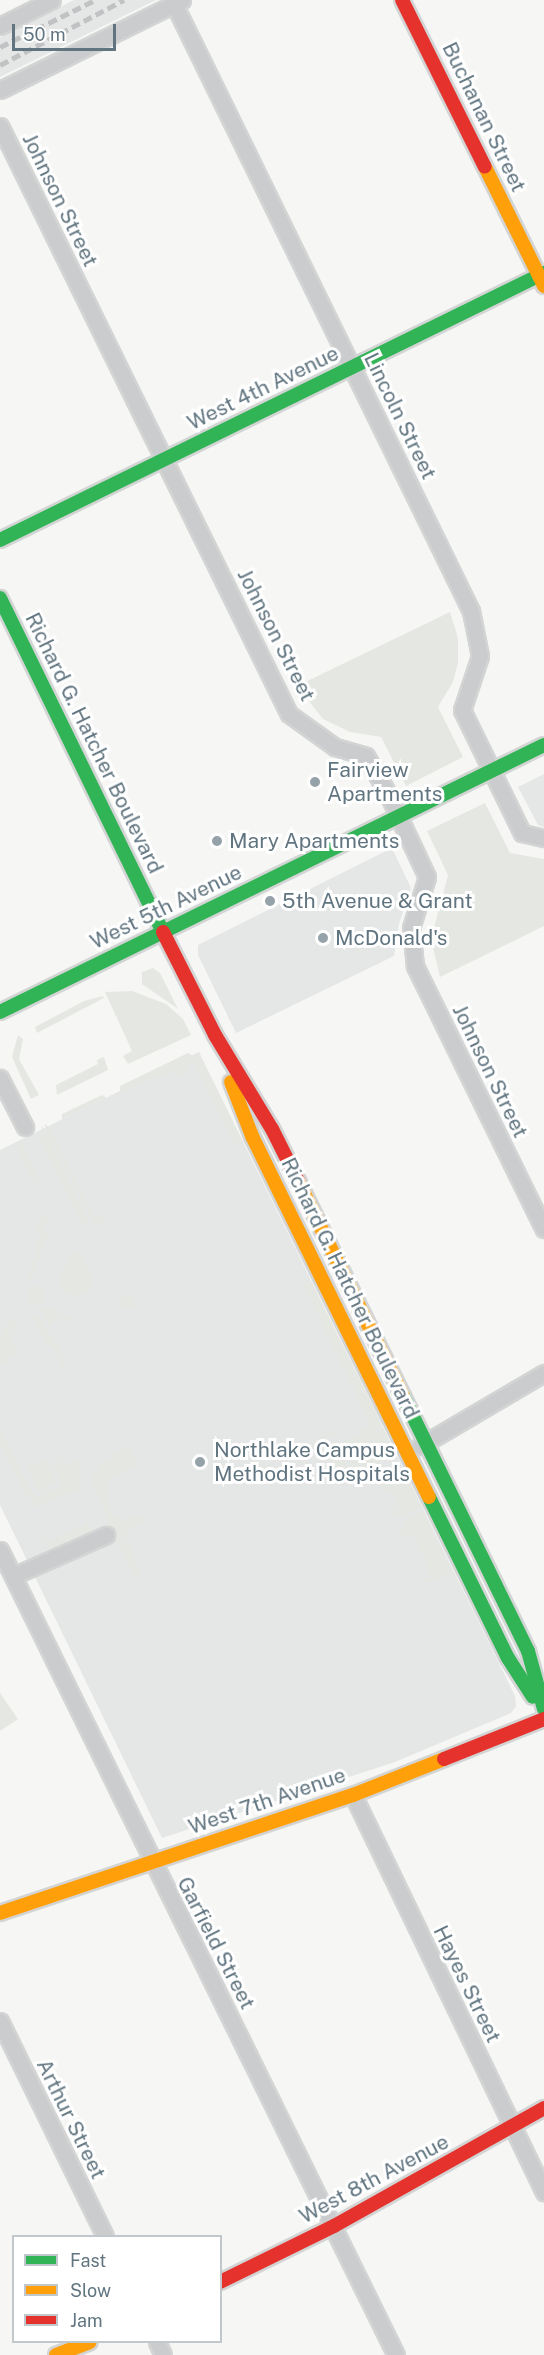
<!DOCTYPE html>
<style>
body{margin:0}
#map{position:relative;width:544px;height:2355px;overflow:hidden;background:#f6f6f5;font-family:"Public Sans",sans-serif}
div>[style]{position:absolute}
.built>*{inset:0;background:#e5e7e6}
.green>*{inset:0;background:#e5e8e2}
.round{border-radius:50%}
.roads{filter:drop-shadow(2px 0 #d3d4d4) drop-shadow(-2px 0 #d3d4d4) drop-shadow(0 2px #d3d4d4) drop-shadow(0 -2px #d3d4d4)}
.street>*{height:15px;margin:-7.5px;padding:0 7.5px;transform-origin:7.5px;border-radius:7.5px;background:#cbcccd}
.fast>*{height:14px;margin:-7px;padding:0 7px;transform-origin:7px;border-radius:7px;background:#30b455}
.slow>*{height:14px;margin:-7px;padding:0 7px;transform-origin:7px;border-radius:7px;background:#ff9f0a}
.jam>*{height:14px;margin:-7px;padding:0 7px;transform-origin:7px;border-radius:7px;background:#e5322d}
.rail>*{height:4.5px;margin-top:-2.25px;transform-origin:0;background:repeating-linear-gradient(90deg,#c0c2c3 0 9px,transparent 0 13.5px)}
.dots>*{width:16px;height:16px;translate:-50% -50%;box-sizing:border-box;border:3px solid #fff;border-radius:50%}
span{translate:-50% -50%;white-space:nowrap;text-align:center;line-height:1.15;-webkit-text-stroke:6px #fff;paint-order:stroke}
.street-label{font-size:21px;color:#617580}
.poi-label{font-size:21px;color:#617580}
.left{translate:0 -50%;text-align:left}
.legend{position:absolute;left:12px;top:2235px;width:210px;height:108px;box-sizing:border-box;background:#fff;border:2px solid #c0c8cc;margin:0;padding:8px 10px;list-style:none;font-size:18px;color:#617580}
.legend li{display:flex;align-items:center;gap:12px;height:30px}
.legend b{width:30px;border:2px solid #c0c8cc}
.scale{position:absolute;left:12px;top:24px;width:104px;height:27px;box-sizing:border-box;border:3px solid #617580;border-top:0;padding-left:8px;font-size:18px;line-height:21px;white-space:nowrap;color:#617580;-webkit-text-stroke:4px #fff;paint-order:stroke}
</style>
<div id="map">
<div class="built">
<i style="clip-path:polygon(74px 0,156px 0,0 77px,0 37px)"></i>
<i style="clip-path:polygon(544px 774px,544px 827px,538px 825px,518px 787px)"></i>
<i style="clip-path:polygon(392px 848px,411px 888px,399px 924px,394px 956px,236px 1033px,198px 955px,198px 945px)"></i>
<i style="clip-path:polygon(199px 1052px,515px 1696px,516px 1706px,511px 1713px,395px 1762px,162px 1838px,0 1505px,0 1150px)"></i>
</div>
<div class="green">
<i style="clip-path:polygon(450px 612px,458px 638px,458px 663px,453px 682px,438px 707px,463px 757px,406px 786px,381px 737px,350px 732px,323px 719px,297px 686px)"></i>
<i style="clip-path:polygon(485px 803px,510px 853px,544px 859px,544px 926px,440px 977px,431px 939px,448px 875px,427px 831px)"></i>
<i style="clip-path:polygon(153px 968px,160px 973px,178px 1009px,142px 984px,142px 972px)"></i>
<i style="clip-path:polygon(132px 991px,166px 1004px,183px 1019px,191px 1035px,128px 1064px,123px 1056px,132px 1051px,105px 992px)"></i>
<i style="clip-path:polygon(103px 996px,104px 998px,37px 1033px,35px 1027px,84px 1001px)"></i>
<i style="clip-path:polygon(18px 1035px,23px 1039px,19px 1059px,39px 1095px,31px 1099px,12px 1057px)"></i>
<i style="clip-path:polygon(188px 1053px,203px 1062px,244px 1144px,236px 1145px,194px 1061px,182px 1078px,169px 1072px,120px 1094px,120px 1086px)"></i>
<i style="clip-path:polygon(104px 1057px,108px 1070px,57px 1095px,56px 1085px,98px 1064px,97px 1060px)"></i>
<i style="clip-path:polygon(102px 1095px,107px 1098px,62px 1120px,62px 1114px)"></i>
<i style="clip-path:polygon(44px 1124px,52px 1129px,94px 1217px,107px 1213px,101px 1222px,94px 1225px)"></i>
<i style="clip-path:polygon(42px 1126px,91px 1227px,81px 1223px,40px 1139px)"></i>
<i style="clip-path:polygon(21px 1142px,37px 1173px,35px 1182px,16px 1143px)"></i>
<i style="clip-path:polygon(45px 1212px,49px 1221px,42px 1225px,48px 1237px,42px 1241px,45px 1248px,39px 1251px,41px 1258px,35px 1261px,38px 1268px,32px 1272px,35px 1278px,28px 1279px,40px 1235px,37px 1224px)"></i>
<i style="clip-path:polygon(72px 1250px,80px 1254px,92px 1279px,89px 1290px,80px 1296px,66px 1294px,59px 1283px)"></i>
<i style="clip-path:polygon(311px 1281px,339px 1338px,338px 1344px,343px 1346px,381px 1422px,371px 1440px,350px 1453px,342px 1444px,361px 1435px,360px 1431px,371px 1423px,303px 1284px)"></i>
<i class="round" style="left:26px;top:1286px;width:18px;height:18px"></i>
<i class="round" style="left:120px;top:1295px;width:14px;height:14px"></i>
<i style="clip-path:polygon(48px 1306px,60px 1315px,76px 1317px,72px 1322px,56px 1318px,49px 1327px,40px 1307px)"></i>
<i style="clip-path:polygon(37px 1314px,57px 1346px,66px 1365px,61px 1367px,58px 1356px,43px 1339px,34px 1321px)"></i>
<i style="clip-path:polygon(14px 1319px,18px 1327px,7px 1332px,20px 1352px,0 1364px,0 1335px)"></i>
<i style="clip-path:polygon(336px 1429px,337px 1432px,326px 1438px,331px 1449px,337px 1446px,347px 1454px,345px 1468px,338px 1471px,330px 1456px,323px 1460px,313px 1440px)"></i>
<i style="clip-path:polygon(380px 1429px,384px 1429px,391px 1445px,389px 1455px,357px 1477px,348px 1464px,349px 1457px,373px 1441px)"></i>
<i style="clip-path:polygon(0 1432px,36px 1499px,62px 1486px,52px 1462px,58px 1459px,63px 1468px,82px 1459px,78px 1490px,35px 1507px,0 1446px)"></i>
<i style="clip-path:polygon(128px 1446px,138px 1465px,111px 1478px,104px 1497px,113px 1515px,123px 1520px,143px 1515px,146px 1518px,116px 1541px,92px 1479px,99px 1466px)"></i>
<i style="clip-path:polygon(46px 1460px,57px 1482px,38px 1491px,28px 1469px)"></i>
<i style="clip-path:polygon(396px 1473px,409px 1481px,421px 1506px,403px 1516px,389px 1512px,400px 1509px,391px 1493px,378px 1488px,380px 1480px)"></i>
<i style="clip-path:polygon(423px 1512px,452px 1571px,429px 1583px,421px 1579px,433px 1577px,413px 1536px,399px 1534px,405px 1521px)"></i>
<i style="clip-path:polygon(85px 1513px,92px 1531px,51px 1550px,46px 1548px,40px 1533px,47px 1542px,52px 1540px,86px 1524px)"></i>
<i style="clip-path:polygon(127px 1542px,141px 1572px,134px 1576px,117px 1543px)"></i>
<i style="clip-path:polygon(0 1693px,18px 1719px,0 1731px)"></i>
</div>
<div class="roads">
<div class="street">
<i style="left:174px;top:4px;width:676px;rotate:63.93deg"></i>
<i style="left:471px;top:611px;width:46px;rotate:78.7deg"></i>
<i style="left:480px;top:656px;width:57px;rotate:108.4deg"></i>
<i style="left:462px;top:710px;width:137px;rotate:64deg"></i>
<i style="left:522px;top:833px;width:23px;rotate:13deg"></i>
<i style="left:0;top:26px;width:58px;rotate:-26.6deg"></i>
<i style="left:0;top:90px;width:203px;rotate:-26.3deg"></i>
<i style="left:0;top:126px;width:655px;rotate:63.83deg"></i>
<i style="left:289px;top:714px;width:57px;rotate:35.7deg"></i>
<i style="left:335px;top:747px;width:32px;rotate:16deg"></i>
<i style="left:366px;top:756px;width:44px;rotate:59.9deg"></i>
<i style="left:388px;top:794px;width:92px;rotate:64.8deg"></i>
<i style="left:427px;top:877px;width:53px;rotate:107.4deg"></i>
<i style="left:411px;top:928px;width:38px;rotate:84deg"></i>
<i style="left:415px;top:966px;width:293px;rotate:63.9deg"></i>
<i style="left:0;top:1078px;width:55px;rotate:63deg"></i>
<i style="left:420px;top:1446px;width:144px;rotate:-30.5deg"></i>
<i style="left:0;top:1550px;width:897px;rotate:63.81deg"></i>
<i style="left:13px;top:1576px;width:102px;rotate:-23.8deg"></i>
<i style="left:353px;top:1795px;width:441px;rotate:64.3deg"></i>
<i style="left:0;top:2021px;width:239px;rotate:64deg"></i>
<i style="left:157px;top:2342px;width:14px;rotate:65deg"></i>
</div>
<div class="fast">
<i style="left:0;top:540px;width:606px;rotate:-26.14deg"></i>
<i style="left:0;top:598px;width:372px;rotate:64deg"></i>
<i style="left:0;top:1012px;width:606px;rotate:-26.14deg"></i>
<i style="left:403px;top:1396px;width:284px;rotate:63.9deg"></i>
<i style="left:528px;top:1651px;width:60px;rotate:74.6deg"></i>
<i style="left:429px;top:1497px;width:179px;rotate:63.9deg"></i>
<i style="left:508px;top:1658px;width:46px;rotate:57.3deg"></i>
</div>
<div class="slow">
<i style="left:485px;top:167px;width:133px;rotate:63.6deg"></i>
<i style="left:231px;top:1082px;width:58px;rotate:68.7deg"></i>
<i style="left:252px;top:1136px;width:402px;rotate:63.9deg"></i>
<i style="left:298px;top:1181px;width:239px;rotate:64deg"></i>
<i style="left:0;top:1913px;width:372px;rotate:-18.5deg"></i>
<i style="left:353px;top:1795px;width:98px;rotate:-21.6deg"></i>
<i style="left:56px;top:2355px;width:36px;rotate:-21deg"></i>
</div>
<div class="jam">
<i style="left:402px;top:0;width:186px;rotate:63.6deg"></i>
<i style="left:163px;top:932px;width:115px;rotate:63.2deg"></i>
<i style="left:215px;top:1035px;width:110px;rotate:58.8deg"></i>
<i style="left:272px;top:1129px;width:58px;rotate:63.4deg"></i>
<i style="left:444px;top:1759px;width:108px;rotate:-21.8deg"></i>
<i style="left:220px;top:2282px;width:127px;rotate:-26.2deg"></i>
<i style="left:334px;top:2226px;width:241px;rotate:-29.3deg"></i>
</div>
</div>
<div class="rail">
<i style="left:0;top:47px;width:106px;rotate:-26.3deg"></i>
<i style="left:0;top:65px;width:140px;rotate:-27.7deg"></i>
</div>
<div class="dots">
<i style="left:315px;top:782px;background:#95a2a9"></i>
<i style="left:217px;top:841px;background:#95a2a9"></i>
<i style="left:270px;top:901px;background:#95a2a9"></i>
<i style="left:323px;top:938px;background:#95a2a9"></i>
<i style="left:200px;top:1462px;background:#95a2a9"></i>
</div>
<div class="street-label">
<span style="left:484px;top:117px;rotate:64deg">Buchanan Street</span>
<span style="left:60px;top:200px;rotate:64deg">Johnson Street</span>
<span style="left:263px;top:388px;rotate:-26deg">West 4th Avenue</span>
<span style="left:400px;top:416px;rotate:64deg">Lincoln Street</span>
<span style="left:276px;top:635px;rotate:63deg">Johnson Street</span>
<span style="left:94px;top:743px;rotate:64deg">Richard G. Hatcher Boulevard</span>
<span style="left:166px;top:907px;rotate:-26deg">West 5th Avenue</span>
<span style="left:490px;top:1071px;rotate:64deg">Johnson Street</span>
<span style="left:350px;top:1288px;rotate:64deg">Richard G. Hatcher Boulevard</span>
<span style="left:267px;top:1801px;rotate:-19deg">West 7th Avenue</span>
<span style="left:216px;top:1943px;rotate:63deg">Garfield Street</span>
<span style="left:467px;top:1984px;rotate:64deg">Hayes Street</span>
<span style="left:71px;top:2119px;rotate:64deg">Arthur Street</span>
<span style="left:374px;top:2179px;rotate:-28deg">West 8th Avenue</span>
</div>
<div class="poi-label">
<span class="left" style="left:327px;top:782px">Fairview<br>Apartments</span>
<span class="left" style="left:229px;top:841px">Mary Apartments</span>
<span class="left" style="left:282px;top:901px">5th Avenue &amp; Grant</span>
<span class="left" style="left:335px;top:938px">McDonald's</span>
<span class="left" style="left:214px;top:1462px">Northlake Campus<br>Methodist Hospitals</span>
</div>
<ul class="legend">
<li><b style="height:8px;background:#30b455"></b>Fast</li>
<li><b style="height:8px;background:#ff9f0a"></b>Slow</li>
<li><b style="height:8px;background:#e5322d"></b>Jam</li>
</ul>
<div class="scale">50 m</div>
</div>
